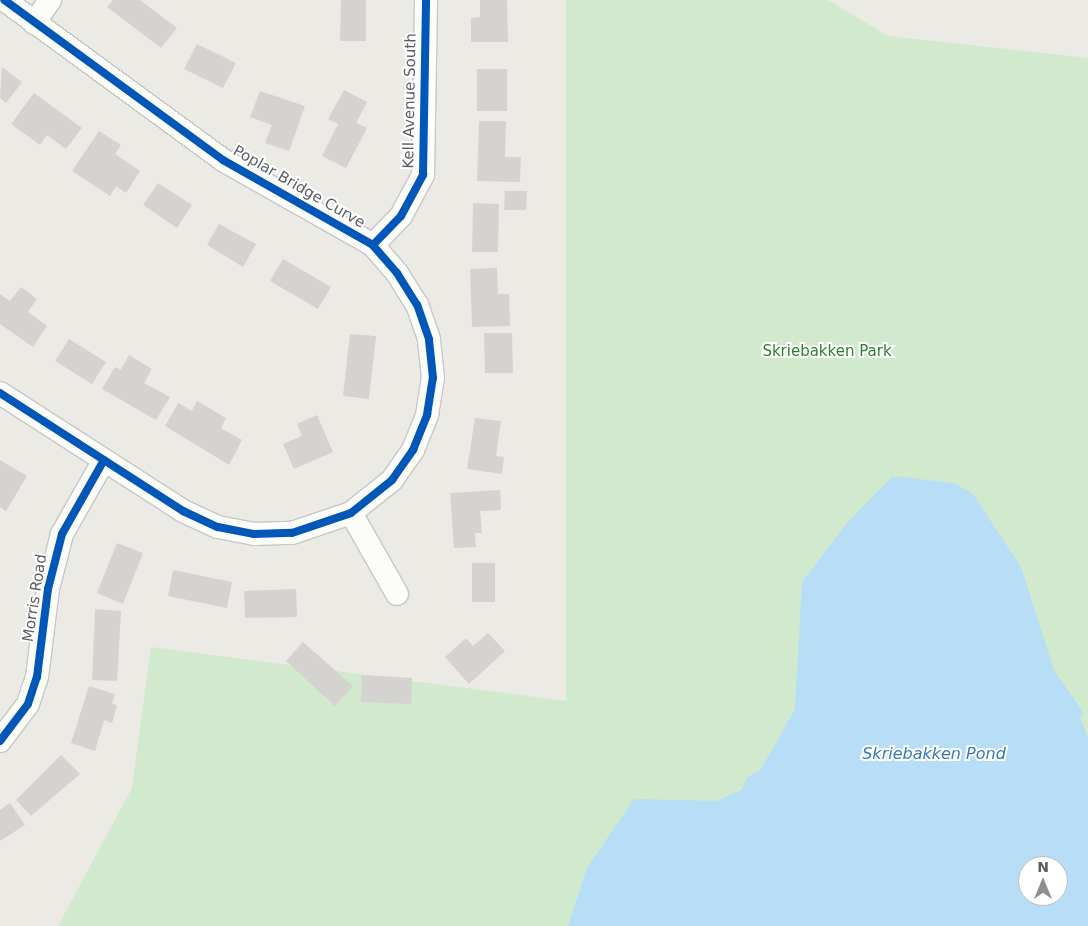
<!DOCTYPE html>
<style>
body{margin:0}
#map{position:relative;width:1088px;height:926px;overflow:hidden;background:#ebeae4;font-family:"DejaVu Sans",sans-serif}
div>[style]{position:absolute}
.green>*{inset:0;background:#d1e9cd}
.water>*{inset:0;background:#b7ddf7}
.building>*{inset:0;background:#d4d3cf}
.roads{filter:drop-shadow(1px 0 #c7c7c6) drop-shadow(-1px 0 #c7c7c6) drop-shadow(0 1px #c7c7c6) drop-shadow(0 -1px #c7c7c6)}
.minor>*{height:22px;margin:-11px;padding:0 11px;transform-origin:11px;border-radius:11px;background:#fcfcfb}
.cycleway>*{height:8px;margin:-4px;padding:0 4px;transform-origin:4px;border-radius:4px;background:#0057b8}
span{translate:-50% -50%;white-space:nowrap;text-align:center;line-height:1.15;-webkit-text-stroke:4px #fff;paint-order:stroke}
.street-label{font-size:15px;color:#5a5e64}
.park-label{font-size:15px;color:#2b822e}
.water-label{font-size:16px;color:#3478bb;font-style:italic}
.north{position:absolute;left:1018px;top:856px;width:50px;height:50px;box-sizing:border-box;background:#fff;border:1px solid #bdbfc1;border-radius:50%;rotate:0deg;font-size:14px;font-weight:700;line-height:20px;text-align:center;color:#5a5e64}
.north::after{content:'';display:block;margin:auto;width:18px;height:22px;background:#8d8f91;clip-path:polygon(50% 0,100% 100%,50% 72%,0 100%)}
</style>
<div id="map">
<div class="green">
<i style="clip-path:polygon(evenodd,566px 0,828px 0,888px 36px,1088px 58px,1088px 926px,58px 926px,132px 788px,151px 647px,566px 701px,566px 0,1028px 866px,1058px 866px,1058px 896px,1028px 896px,1028px 866px)"></i>
</div>
<div class="water">
<i style="clip-path:polygon(evenodd,893px 476px,953px 483px,973px 494px,1021px 567px,1054px 670px,1083px 712px,1080px 717px,1088px 738px,1088px 926px,568px 926px,587px 868px,634px 799px,716px 801px,742px 790px,747px 778px,761px 769px,795px 709px,802px 582px,846px 524px,893px 476px,1028px 866px,1058px 866px,1058px 896px,1028px 896px,1028px 866px)"></i>
</div>
<div class="building">
<i style="clip-path:polygon(113px 0,140px 0,177px 28px,161px 48px,107px 7px)"></i>
<i style="clip-path:polygon(341px 0,366px 0,366px 41px,340px 41px)"></i>
<i style="clip-path:polygon(480px 0,507px 0,508px 42px,471px 42px,471px 18px,480px 17px)"></i>
<i style="clip-path:polygon(197px 44px,236px 63px,223px 88px,184px 69px)"></i>
<i style="clip-path:polygon(2px 67px,22px 82px,6px 103px,0 98px)"></i>
<i style="clip-path:polygon(477px 69px,507px 69px,507px 111px,477px 111px)"></i>
<i style="clip-path:polygon(344px 90px,367px 102px,356px 123px,367px 128px,346px 168px,322px 156px,338px 124px,328px 119px)"></i>
<i style="clip-path:polygon(260px 91px,305px 106px,289px 151px,265px 143px,272px 125px,250px 117px)"></i>
<i style="clip-path:polygon(34px 93px,82px 128px,66px 149px,47px 135px,40px 145px,11px 124px)"></i>
<i style="clip-path:polygon(479px 121px,506px 121px,505px 157px,521px 157px,520px 182px,477px 181px)"></i>
<i style="clip-path:polygon(99px 131px,121px 145px,115px 154px,140px 171px,126px 193px,116px 186px,110px 196px,72px 171px)"></i>
<i style="clip-path:polygon(158px 183px,192px 205px,177px 228px,143px 205px)"></i>
<i style="clip-path:polygon(505px 191px,527px 191px,526px 210px,504px 210px)"></i>
<i style="clip-path:polygon(473px 203px,499px 204px,498px 252px,472px 252px)"></i>
<i style="clip-path:polygon(219px 224px,256px 244px,243px 267px,207px 245px)"></i>
<i style="clip-path:polygon(283px 259px,331px 287px,318px 309px,270px 281px)"></i>
<i style="clip-path:polygon(497px 268px,498px 294px,509px 294px,510px 326px,472px 327px,470px 269px)"></i>
<i style="clip-path:polygon(21px 287px,37px 299px,28px 312px,47px 326px,33px 347px,0 324px,0 294px,10px 301px)"></i>
<i style="clip-path:polygon(484px 333px,512px 333px,513px 373px,485px 373px)"></i>
<i style="clip-path:polygon(350px 334px,376px 336px,369px 399px,343px 396px)"></i>
<i style="clip-path:polygon(69px 339px,106px 362px,92px 384px,55px 361px)"></i>
<i style="clip-path:polygon(129px 355px,152px 369px,144px 383px,170px 397px,156px 420px,102px 389px,115px 367px,121px 370px)"></i>
<i style="clip-path:polygon(197px 401px,226px 418px,221px 428px,242px 440px,229px 465px,165px 426px,178px 403px,192px 411px)"></i>
<i style="clip-path:polygon(317px 415px,333px 452px,294px 469px,283px 444px,302px 436px,297px 424px)"></i>
<i style="clip-path:polygon(475px 418px,501px 421px,496px 456px,504px 457px,502px 474px,467px 469px)"></i>
<i style="clip-path:polygon(0 460px,27px 476px,6px 511px,0 507px)"></i>
<i style="clip-path:polygon(500px 490px,501px 510px,480px 511px,482px 533px,475px 533px,476px 547px,454px 548px,450px 493px)"></i>
<i style="clip-path:polygon(117px 543px,143px 553px,123px 604px,97px 593px)"></i>
<i style="clip-path:polygon(472px 563px,495px 563px,495px 602px,472px 602px)"></i>
<i style="clip-path:polygon(173px 570px,232px 582px,227px 608px,168px 596px)"></i>
<i style="clip-path:polygon(296px 589px,297px 617px,245px 618px,244px 591px)"></i>
<i style="clip-path:polygon(95px 609px,121px 611px,117px 681px,92px 680px)"></i>
<i style="clip-path:polygon(488px 633px,505px 651px,469px 684px,445px 657px,466px 638px,473px 646px)"></i>
<i style="clip-path:polygon(303px 642px,353px 686px,335px 706px,286px 661px)"></i>
<i style="clip-path:polygon(362px 675px,412px 678px,411px 704px,361px 702px)"></i>
<i style="clip-path:polygon(89px 686px,115px 694px,112px 704px,117px 705px,112px 723px,104px 720px,95px 751px,71px 743px)"></i>
<i style="clip-path:polygon(61px 755px,80px 774px,31px 816px,16px 800px)"></i>
<i style="clip-path:polygon(10px 803px,25px 825px,0 841px,0 810px)"></i>
</div>
<div class="roads">
<div class="minor">
<i style="left:34px;top:23px;width:28px;rotate:-55deg"></i>
<i style="left:373px;top:245px;width:40px;rotate:-46deg"></i>
<i style="left:401px;top:216px;width:47px;rotate:-61.8deg"></i>
<i style="left:423px;top:175px;width:175px;rotate:-89deg"></i>
<i style="left:0;top:393px;width:218px;rotate:32.8deg"></i>
<i style="left:183px;top:511px;width:38px;rotate:25deg"></i>
<i style="left:218px;top:527px;width:37px;rotate:11deg"></i>
<i style="left:254px;top:534px;width:38px;rotate:-2deg"></i>
<i style="left:292px;top:533px;width:62px;rotate:-18.7deg"></i>
<i style="left:351px;top:513px;width:53px;rotate:-38.8deg"></i>
<i style="left:392px;top:480px;width:37px;rotate:-55deg"></i>
<i style="left:413px;top:450px;width:38px;rotate:-68deg"></i>
<i style="left:427px;top:415px;width:37px;rotate:-81deg"></i>
<i style="left:433px;top:378px;width:39px;rotate:-96deg"></i>
<i style="left:429px;top:339px;width:36px;rotate:-109deg"></i>
<i style="left:417px;top:305px;width:38px;rotate:-122deg"></i>
<i style="left:397px;top:273px;width:37px;rotate:-131deg"></i>
<i style="left:373px;top:245px;width:172px;rotate:-150.5deg"></i>
<i style="left:223px;top:160px;width:271px;rotate:-143.8deg"></i>
<i style="left:351px;top:513px;width:93px;rotate:60.4deg"></i>
<i style="left:0;top:741px;width:46px;rotate:-52.9deg"></i>
<i style="left:28px;top:704px;width:28px;rotate:-72deg"></i>
<i style="left:37px;top:677px;width:89px;rotate:-82.9deg"></i>
<i style="left:48px;top:589px;width:57px;rotate:-75.7deg"></i>
<i style="left:62px;top:534px;width:85px;rotate:-60.4deg"></i>
</div>
</div>
<div class="cycleway">
<i style="left:373px;top:245px;width:40px;rotate:-46deg"></i>
<i style="left:401px;top:216px;width:47px;rotate:-61.8deg"></i>
<i style="left:423px;top:175px;width:175px;rotate:-89deg"></i>
<i style="left:0;top:393px;width:218px;rotate:32.8deg"></i>
<i style="left:183px;top:511px;width:38px;rotate:25deg"></i>
<i style="left:218px;top:527px;width:37px;rotate:11deg"></i>
<i style="left:254px;top:534px;width:38px;rotate:-2deg"></i>
<i style="left:292px;top:533px;width:62px;rotate:-18.7deg"></i>
<i style="left:351px;top:513px;width:53px;rotate:-38.8deg"></i>
<i style="left:392px;top:480px;width:37px;rotate:-55deg"></i>
<i style="left:413px;top:450px;width:38px;rotate:-68deg"></i>
<i style="left:427px;top:415px;width:37px;rotate:-81deg"></i>
<i style="left:433px;top:378px;width:39px;rotate:-96deg"></i>
<i style="left:429px;top:339px;width:36px;rotate:-109deg"></i>
<i style="left:417px;top:305px;width:38px;rotate:-122deg"></i>
<i style="left:397px;top:273px;width:37px;rotate:-131deg"></i>
<i style="left:373px;top:245px;width:172px;rotate:-150.5deg"></i>
<i style="left:223px;top:160px;width:271px;rotate:-143.8deg"></i>
<i style="left:0;top:741px;width:46px;rotate:-52.9deg"></i>
<i style="left:28px;top:704px;width:28px;rotate:-72deg"></i>
<i style="left:37px;top:677px;width:89px;rotate:-82.9deg"></i>
<i style="left:48px;top:589px;width:57px;rotate:-75.7deg"></i>
<i style="left:62px;top:534px;width:85px;rotate:-60.4deg"></i>
</div>
<div class="street-label">
<span style="left:410px;top:101px;rotate:-89deg">Kell Avenue South</span>
<span style="left:299px;top:187px;rotate:30deg">Poplar Bridge Curve</span>
<span style="left:35px;top:598px;rotate:-81deg">Morris Road</span>
</div>
<div class="park-label">
<span style="left:827px;top:352px">Skriebakken Park</span>
</div>
<div class="water-label">
<span style="left:934px;top:754px">Skriebakken Pond</span>
</div>
<div class="north">N</div>
</div>
